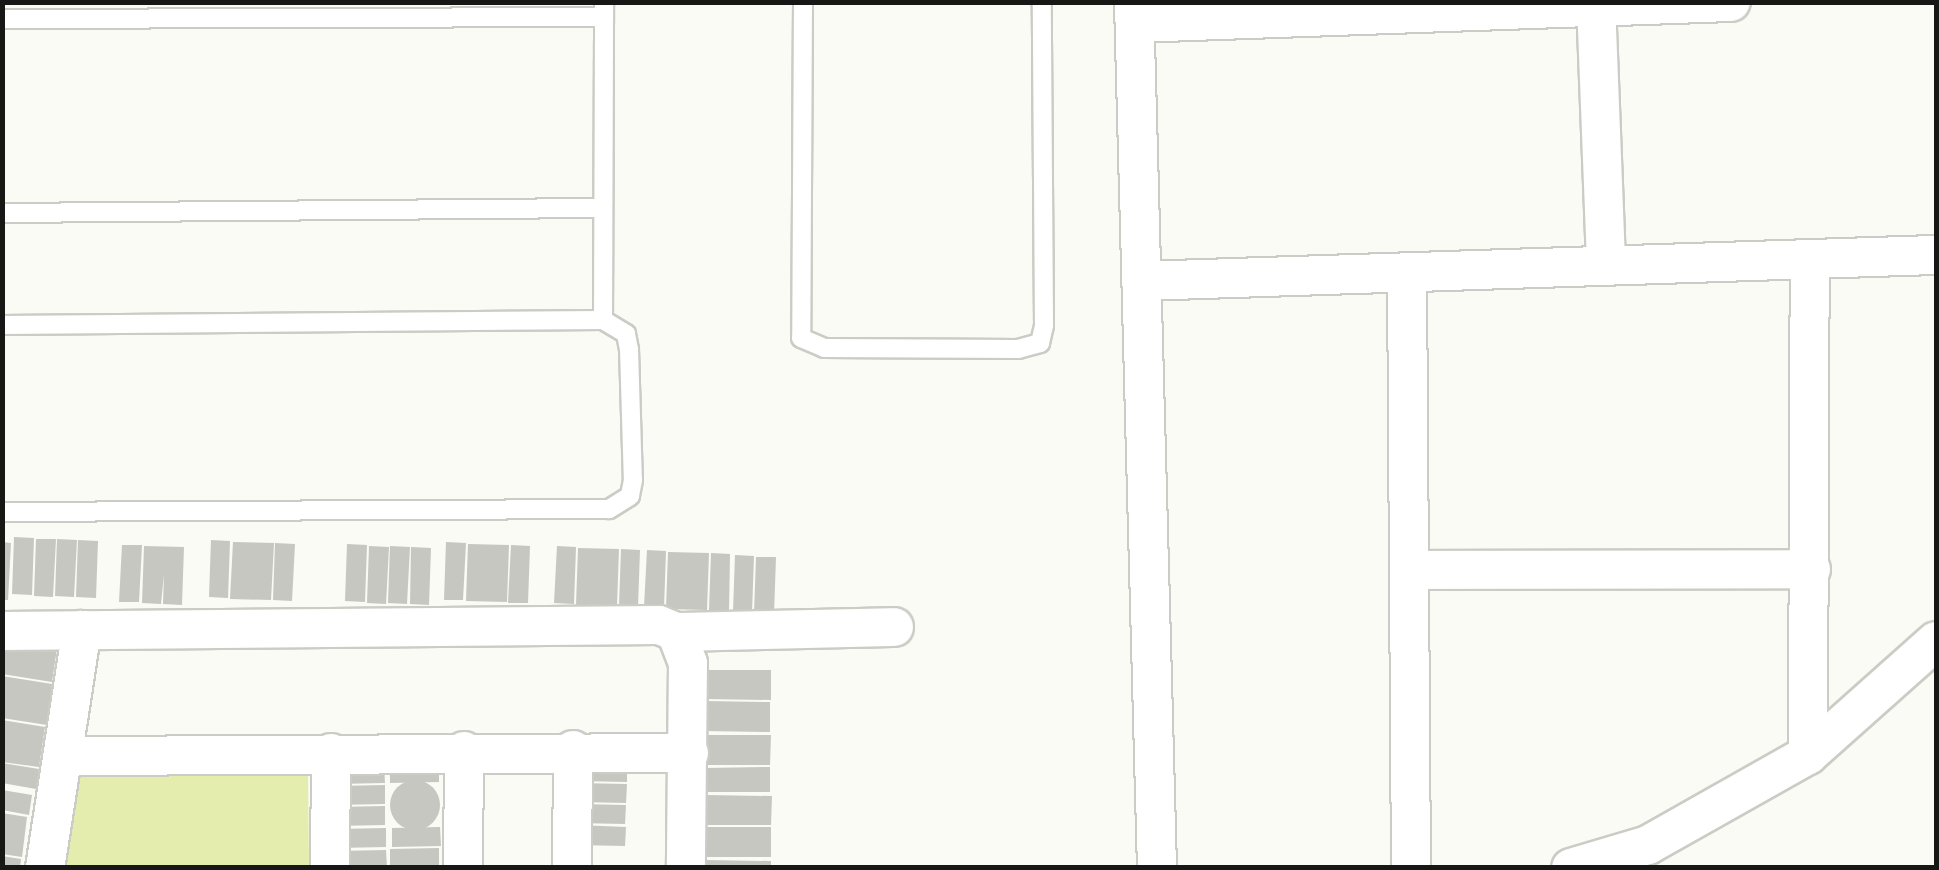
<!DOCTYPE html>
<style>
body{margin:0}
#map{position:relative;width:1939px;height:870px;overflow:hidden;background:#f9fbf4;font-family:Montserrat,sans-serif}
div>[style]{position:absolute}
.green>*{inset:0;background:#e5edae}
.building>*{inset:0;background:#c6c7c0}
.round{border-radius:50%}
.roads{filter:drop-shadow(2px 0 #cbccc5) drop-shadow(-2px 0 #cbccc5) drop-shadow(0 2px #cbccc5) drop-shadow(0 -2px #cbccc5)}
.service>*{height:18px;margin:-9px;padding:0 9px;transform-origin:9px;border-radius:9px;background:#fff}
.minor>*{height:38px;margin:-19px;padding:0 19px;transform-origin:19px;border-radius:19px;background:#fff}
span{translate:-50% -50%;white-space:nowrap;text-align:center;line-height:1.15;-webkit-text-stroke:9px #fff;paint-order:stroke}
.frame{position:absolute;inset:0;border:5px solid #171815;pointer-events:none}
</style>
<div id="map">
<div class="green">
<i style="clip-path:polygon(308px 770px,309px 867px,61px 868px,76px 771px)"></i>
</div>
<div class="building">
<i style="clip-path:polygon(14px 537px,34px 538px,32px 595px,12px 594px)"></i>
<i style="clip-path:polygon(36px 539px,56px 539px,53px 597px,34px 596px)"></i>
<i style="clip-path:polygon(57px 539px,77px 540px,74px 597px,55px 596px)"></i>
<i style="clip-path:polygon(78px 540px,98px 541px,96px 598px,76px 597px)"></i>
<i style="clip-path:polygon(211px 540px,230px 541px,228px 598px,209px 597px)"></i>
<i style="clip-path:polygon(2px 542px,11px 543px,8px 600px,2px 600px)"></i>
<i style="clip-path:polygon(233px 542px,274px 543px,271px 600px,230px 599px)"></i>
<i style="clip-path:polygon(446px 542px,466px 543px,463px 600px,444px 600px)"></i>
<i style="clip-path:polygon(275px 543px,295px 544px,292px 601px,273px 600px)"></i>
<i style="clip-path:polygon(347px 544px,367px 545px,365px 602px,345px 601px)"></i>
<i style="clip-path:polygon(468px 544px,509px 545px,507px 602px,466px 601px)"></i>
<i style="clip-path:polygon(122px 545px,142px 545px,139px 602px,119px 602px)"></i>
<i style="clip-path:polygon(511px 545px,530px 546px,528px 603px,508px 603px)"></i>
<i style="clip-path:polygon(144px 546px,184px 547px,182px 605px,163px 604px,164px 574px,161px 604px,142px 603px)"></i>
<i style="clip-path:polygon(369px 546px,389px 547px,386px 604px,367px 603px)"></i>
<i style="clip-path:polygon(390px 546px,410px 547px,407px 604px,388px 603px)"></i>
<i style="clip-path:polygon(557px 546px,576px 547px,574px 604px,554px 603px)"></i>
<i style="clip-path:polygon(411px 547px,431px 548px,429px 605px,410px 604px)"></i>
<i style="clip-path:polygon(578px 548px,619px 549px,617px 606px,576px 605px)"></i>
<i style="clip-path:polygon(621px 549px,640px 550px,638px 607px,619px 606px)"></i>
<i style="clip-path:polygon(647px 550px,666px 551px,664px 608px,644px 607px)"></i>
<i style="clip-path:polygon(668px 552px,709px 553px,707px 610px,666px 609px)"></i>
<i style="clip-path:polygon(711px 553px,730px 554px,729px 611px,709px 610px)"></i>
<i style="clip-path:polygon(735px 555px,754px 556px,752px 613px,733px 612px)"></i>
<i style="clip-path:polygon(756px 557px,776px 557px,774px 614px,754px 614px)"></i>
<i style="clip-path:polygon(2px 633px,58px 642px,52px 682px,2px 674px)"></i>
<i style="clip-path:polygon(706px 670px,771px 670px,771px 700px,705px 699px)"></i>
<i style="clip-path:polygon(2px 676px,52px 684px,47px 725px,2px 718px)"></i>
<i style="clip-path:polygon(705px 701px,770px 702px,770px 732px,704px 731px)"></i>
<i style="clip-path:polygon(2px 720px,45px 727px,39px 767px,2px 762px)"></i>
<i style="clip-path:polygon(705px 735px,771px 735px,770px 765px,705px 765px)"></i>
<i style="clip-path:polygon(578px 762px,627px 763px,627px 782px,578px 781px)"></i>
<i style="clip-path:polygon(2px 763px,39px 769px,36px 789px,2px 783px)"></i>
<i style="clip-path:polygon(439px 763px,439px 782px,390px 783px,390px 764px)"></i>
<i style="clip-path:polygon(384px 764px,385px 783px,336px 784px,335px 765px)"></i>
<i style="clip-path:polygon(770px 767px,770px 792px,705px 792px,705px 768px)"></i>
<i class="round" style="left:390px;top:780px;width:50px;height:50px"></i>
<i style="clip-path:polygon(577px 783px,627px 784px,626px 803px,577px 802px)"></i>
<i style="clip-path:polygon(385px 785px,385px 804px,336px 805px,336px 786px)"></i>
<i style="clip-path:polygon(2px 790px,32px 795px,29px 815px,2px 810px)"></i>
<i style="clip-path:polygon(706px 795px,772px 796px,771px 825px,706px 825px)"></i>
<i style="clip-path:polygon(577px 804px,626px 805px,625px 824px,576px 823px)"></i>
<i style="clip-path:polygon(385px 806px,385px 825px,336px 826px,336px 807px)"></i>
<i style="clip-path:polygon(2px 813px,27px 817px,22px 857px,2px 854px)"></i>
<i style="clip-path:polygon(577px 825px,626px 827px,625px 846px,576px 845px)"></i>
<i style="clip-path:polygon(440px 827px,441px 846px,392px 847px,392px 828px)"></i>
<i style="clip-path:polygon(705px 827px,771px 827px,771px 857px,705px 857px)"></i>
<i style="clip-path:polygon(386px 828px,386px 847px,337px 848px,337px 829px)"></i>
<i style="clip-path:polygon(439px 848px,439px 867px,390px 868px,390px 849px)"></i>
<i style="clip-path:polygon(386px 850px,387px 868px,338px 868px,337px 851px)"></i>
<i style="clip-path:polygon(2px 856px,21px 859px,20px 868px,2px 868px)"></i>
<i style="clip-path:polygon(705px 860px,771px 861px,771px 868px,705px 868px)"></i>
</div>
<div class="roads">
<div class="service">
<i style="left:803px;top:2px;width:336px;rotate:90.3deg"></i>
<i style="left:801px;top:338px;width:25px;rotate:23deg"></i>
<i style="left:824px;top:348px;width:194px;rotate:0.3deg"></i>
<i style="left:1018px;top:349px;width:23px;rotate:-15deg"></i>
<i style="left:1040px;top:343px;width:18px;rotate:-77deg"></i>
<i style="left:1044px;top:325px;width:323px;rotate:-90.4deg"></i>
<i style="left:2px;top:19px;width:602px;rotate:-0.19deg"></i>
<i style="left:2px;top:213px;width:601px;rotate:-0.48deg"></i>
<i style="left:603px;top:320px;width:318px;rotate:-89.8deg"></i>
<i style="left:2px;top:325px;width:601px;rotate:-0.48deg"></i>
<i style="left:603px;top:320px;width:27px;rotate:31deg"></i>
<i style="left:626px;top:334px;width:15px;rotate:79deg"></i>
<i style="left:629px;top:349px;width:131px;rotate:88.3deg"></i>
<i style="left:633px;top:480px;width:16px;rotate:101deg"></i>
<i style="left:630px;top:496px;width:25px;rotate:148deg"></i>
<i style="left:609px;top:509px;width:607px;rotate:179.72deg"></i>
</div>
<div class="minor">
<i style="left:1134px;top:2px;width:866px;rotate:88.48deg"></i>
<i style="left:1596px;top:2px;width:264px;rotate:87.8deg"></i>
<i style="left:1135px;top:23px;width:596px;rotate:-2.02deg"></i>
<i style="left:1407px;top:272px;width:596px;rotate:89.62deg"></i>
<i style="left:1142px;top:281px;width:794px;rotate:-1.88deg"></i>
<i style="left:1409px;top:570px;width:402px;rotate:-0.1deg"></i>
<i style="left:2px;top:631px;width:657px;rotate:-0.52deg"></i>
<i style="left:659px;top:625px;width:18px;rotate:22deg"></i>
<i style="left:676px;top:632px;width:33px;rotate:69deg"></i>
<i style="left:688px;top:663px;width:205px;rotate:90.6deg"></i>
<i style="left:676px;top:632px;width:218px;rotate:-1.3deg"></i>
<i style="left:1808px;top:755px;width:496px;rotate:-89.8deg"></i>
<i style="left:63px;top:756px;width:626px;rotate:-0.27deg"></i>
<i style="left:45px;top:868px;width:241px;rotate:-81.2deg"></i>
<i style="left:330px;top:868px;width:115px;rotate:-89.5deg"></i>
<i style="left:463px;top:868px;width:117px;rotate:-89.5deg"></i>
<i style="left:572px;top:868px;width:118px;rotate:-89.5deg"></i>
<i style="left:1571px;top:868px;width:80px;rotate:-16.6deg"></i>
<i style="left:1648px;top:845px;width:184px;rotate:-29.4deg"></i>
<i style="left:1808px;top:755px;width:171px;rotate:-41.7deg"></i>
</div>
</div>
<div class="frame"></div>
</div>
